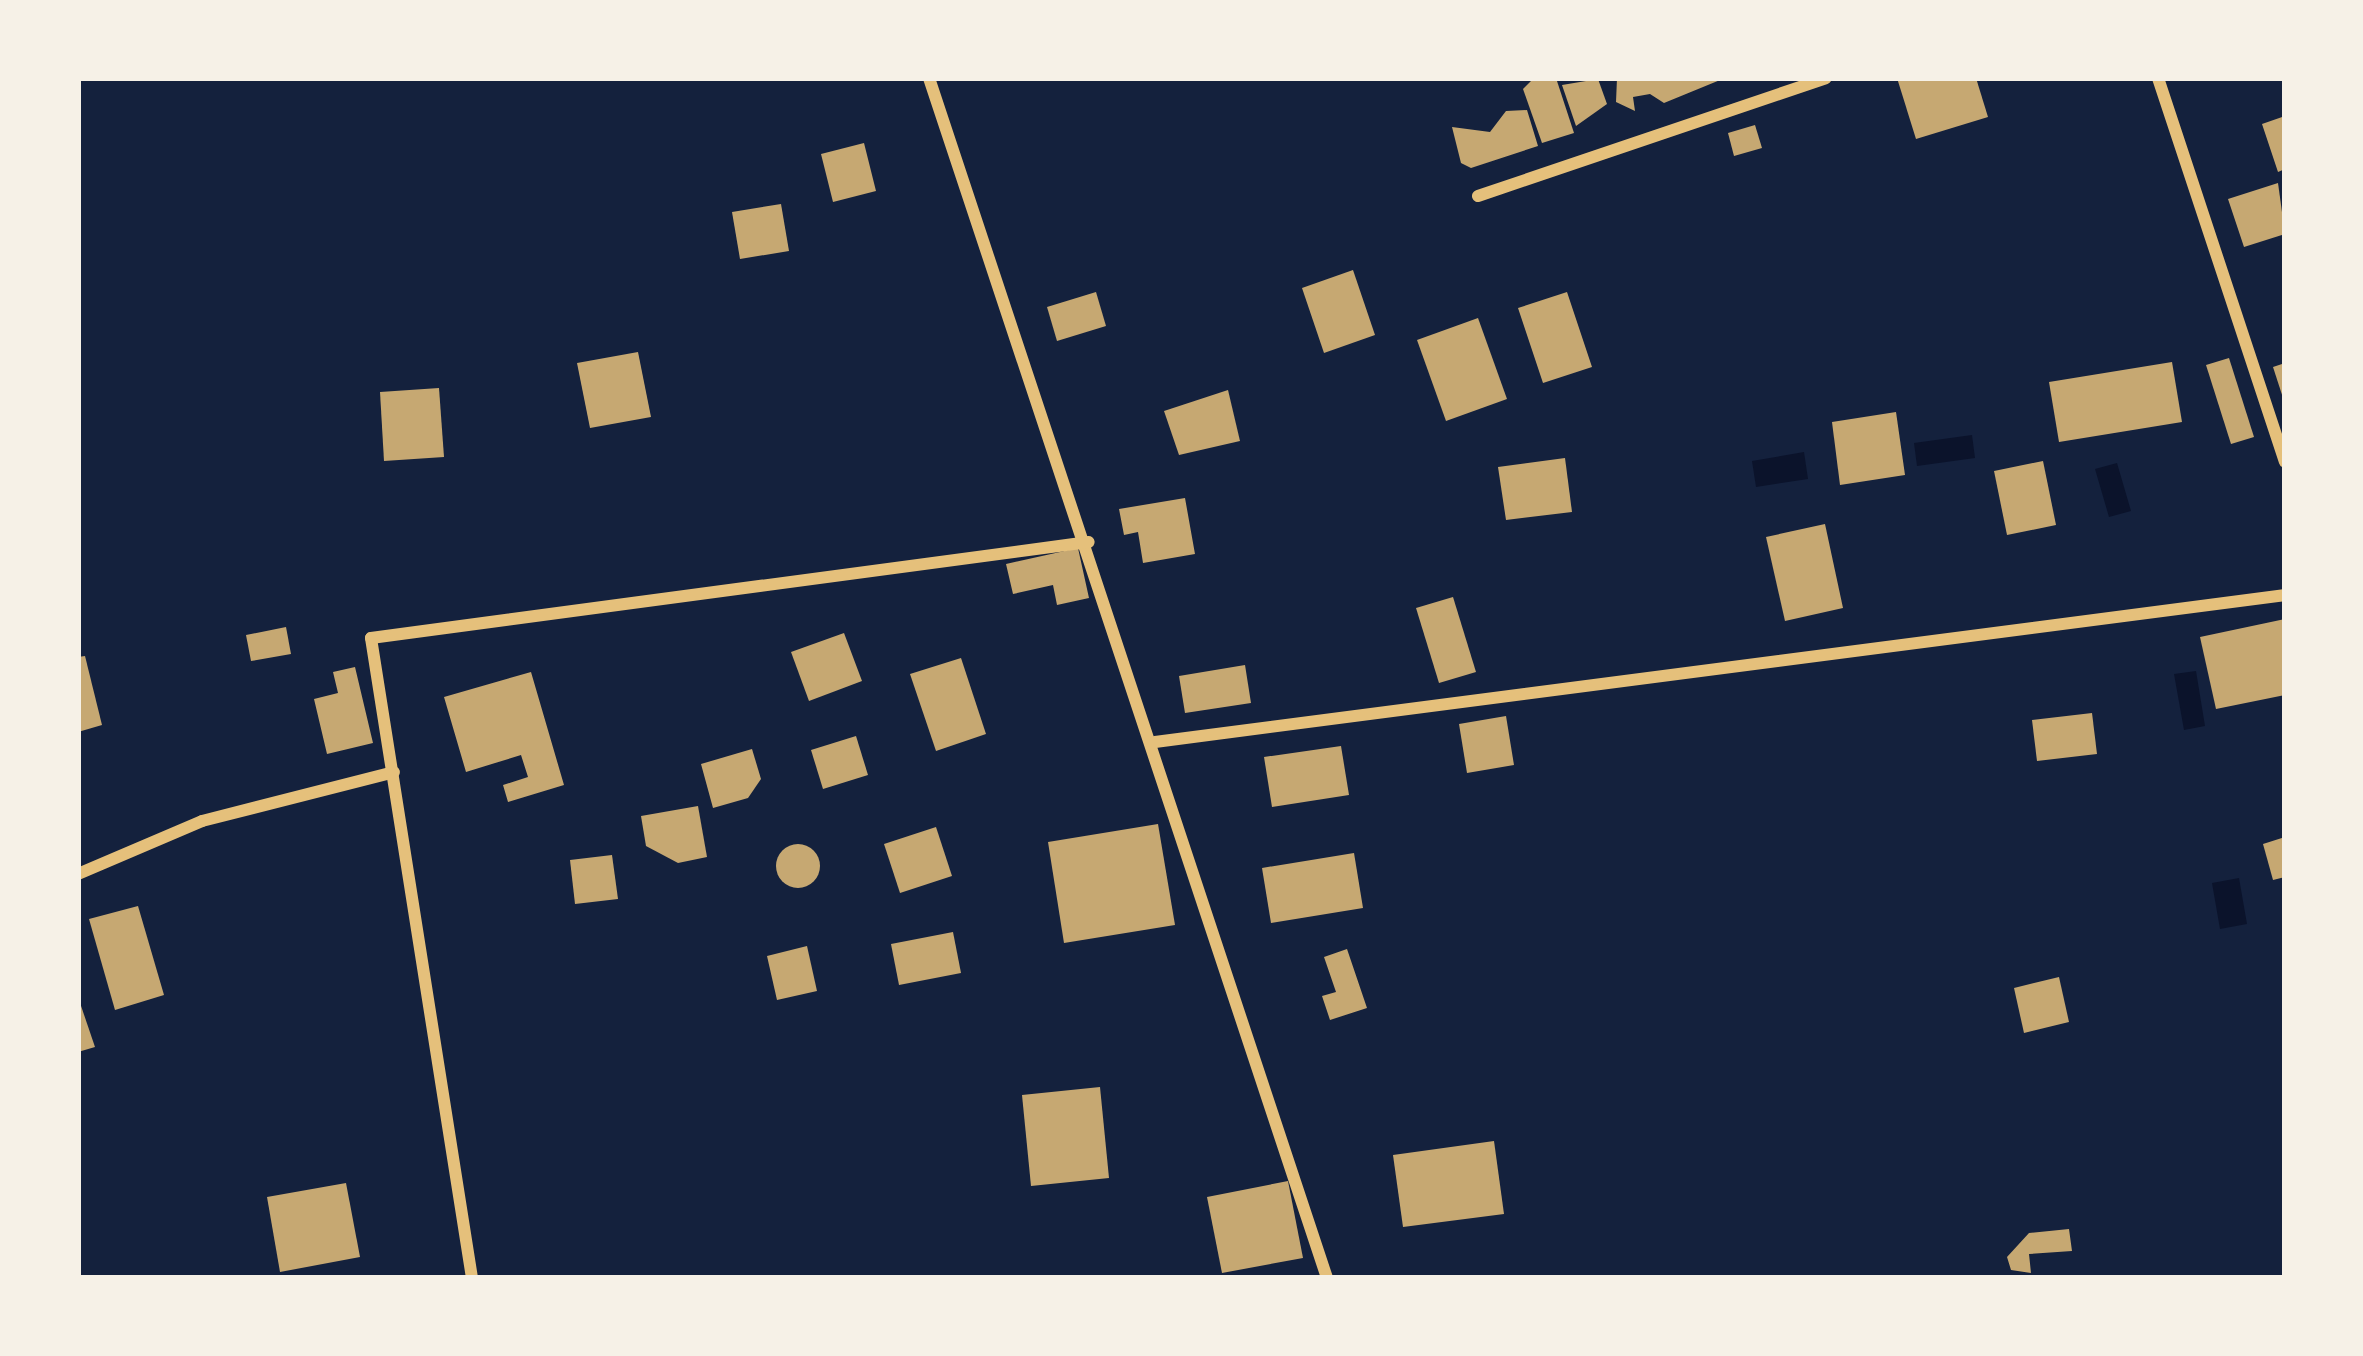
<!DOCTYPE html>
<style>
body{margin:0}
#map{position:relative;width:2363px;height:1356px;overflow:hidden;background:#14213d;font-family:"Source Sans 3",sans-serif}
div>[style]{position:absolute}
.water>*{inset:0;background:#0b132b}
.building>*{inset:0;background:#c6a872}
.round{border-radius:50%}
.minor>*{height:12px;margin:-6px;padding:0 6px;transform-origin:6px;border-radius:6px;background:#e5c07b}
span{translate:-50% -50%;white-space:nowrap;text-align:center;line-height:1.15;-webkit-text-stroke:9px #f6f1e7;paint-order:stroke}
.frame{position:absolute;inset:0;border:81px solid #f6f1e7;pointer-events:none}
</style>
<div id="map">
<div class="water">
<i style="clip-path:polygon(1972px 435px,1975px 458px,1917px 466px,1914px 443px)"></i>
<i style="clip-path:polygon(1804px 452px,1808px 479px,1756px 487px,1752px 461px)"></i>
<i style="clip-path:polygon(2117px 463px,2131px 511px,2109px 517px,2095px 469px)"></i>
<i style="clip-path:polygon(2196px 671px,2205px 726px,2184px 730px,2174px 674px)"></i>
<i style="clip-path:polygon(2239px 878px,2247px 924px,2220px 929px,2212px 883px)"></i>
</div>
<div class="building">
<i style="clip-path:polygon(1534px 78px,1556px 78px,1574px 133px,1542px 143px,1523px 89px)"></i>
<i style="clip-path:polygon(1617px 78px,1725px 78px,1664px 103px,1650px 94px,1633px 97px,1635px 111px,1616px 102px)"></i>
<i style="clip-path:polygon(1897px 78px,1976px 78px,1988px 117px,1916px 139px)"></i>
<i style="clip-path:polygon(1598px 79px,1607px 104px,1576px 126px,1562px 85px)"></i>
<i style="clip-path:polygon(1527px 110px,1538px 146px,1471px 168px,1461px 163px,1452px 127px,1490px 132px,1506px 111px)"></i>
<i style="clip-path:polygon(2285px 116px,2285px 169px,2278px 172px,2262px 124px)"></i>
<i style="clip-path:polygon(1755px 125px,1762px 148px,1734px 156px,1728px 133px)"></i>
<i style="clip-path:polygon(864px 143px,876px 191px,833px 202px,821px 154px)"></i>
<i style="clip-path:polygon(2278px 183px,2285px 234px,2244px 247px,2228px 199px)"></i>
<i style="clip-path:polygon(781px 204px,789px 251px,740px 259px,732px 212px)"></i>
<i style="clip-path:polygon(1353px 270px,1375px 335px,1324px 353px,1302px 288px)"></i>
<i style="clip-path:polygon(1096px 292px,1106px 326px,1057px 341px,1047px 307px)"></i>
<i style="clip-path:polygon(1567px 292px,1592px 367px,1543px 383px,1518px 308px)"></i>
<i style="clip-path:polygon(1478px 318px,1507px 399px,1446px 421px,1417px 340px)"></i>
<i style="clip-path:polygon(638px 352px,651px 417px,590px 428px,577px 363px)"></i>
<i style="clip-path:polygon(2229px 358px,2254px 437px,2231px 444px,2206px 365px)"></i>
<i style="clip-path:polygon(2172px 362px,2182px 422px,2059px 442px,2049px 382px)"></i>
<i style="clip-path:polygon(2285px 363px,2285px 401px,2284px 401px,2273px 367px)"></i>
<i style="clip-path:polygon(439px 388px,444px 457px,384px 461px,380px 392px)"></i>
<i style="clip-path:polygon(1228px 390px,1240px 441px,1179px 455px,1164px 411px)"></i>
<i style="clip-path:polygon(1896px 412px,1905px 475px,1840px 485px,1832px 422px)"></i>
<i style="clip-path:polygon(1565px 458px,1572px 512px,1506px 520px,1498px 467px)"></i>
<i style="clip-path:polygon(2043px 461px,2056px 525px,2007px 535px,1994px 471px)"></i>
<i style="clip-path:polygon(1185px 498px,1195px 554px,1143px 563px,1138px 532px,1124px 535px,1119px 509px)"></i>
<i style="clip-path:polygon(1825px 524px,1843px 608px,1785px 621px,1766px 537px)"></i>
<i style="clip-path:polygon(1078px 548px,1089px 598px,1057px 605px,1053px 585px,1013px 594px,1006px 564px)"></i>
<i style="clip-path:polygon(1453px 597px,1476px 672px,1439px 683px,1416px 608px)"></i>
<i style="clip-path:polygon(2285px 619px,2285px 695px,2216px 709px,2200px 637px)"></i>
<i style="clip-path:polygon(286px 627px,291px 654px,251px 661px,246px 635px)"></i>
<i style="clip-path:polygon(844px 633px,862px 681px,809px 701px,791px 652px)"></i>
<i style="clip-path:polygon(85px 656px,102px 725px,78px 732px,78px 657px)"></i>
<i style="clip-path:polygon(961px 658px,986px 734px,936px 751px,910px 674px)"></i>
<i style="clip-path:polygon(1245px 665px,1251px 703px,1185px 713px,1179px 676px)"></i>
<i style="clip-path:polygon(355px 667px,373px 743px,327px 754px,314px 699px,338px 693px,333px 672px)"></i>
<i style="clip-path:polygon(531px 672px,564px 785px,508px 802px,503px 785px,528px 777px,521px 755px,466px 772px,444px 697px)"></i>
<i style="clip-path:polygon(2092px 713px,2097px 754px,2037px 761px,2032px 720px)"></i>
<i style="clip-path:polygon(1506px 716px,1514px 765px,1467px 773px,1459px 724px)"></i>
<i style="clip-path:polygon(856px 736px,868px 775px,823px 789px,811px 750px)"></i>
<i style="clip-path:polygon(1341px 746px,1349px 795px,1272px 807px,1264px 757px)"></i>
<i style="clip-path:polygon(752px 749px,761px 779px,748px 798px,713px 808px,701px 764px)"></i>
<i style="clip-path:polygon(698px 806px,707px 857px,678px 863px,646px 846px,641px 816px)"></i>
<i style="clip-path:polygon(1158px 824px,1175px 925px,1064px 943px,1048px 842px)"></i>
<i style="clip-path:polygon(936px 827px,952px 876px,900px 893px,884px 844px)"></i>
<i style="clip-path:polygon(2285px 837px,2285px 877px,2273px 880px,2263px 844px)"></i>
<i class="round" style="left:776px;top:844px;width:44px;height:44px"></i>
<i style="clip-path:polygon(1354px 853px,1363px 908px,1271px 923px,1262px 868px)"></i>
<i style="clip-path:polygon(612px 855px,618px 899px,575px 904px,570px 860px)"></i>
<i style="clip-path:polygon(138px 906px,164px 995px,115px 1010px,89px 919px)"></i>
<i style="clip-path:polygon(953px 932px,961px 973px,899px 985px,891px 944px)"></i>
<i style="clip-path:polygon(807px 946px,817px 991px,777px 1000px,767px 956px)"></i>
<i style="clip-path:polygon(1347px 949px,1367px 1008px,1330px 1020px,1322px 996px,1336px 992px,1324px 957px)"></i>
<i style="clip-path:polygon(2059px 977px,2069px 1022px,2024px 1033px,2014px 988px)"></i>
<i style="clip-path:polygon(78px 997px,95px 1047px,78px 1052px)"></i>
<i style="clip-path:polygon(1100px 1087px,1109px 1178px,1031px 1186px,1022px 1095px)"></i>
<i style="clip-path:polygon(1494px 1141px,1504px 1214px,1403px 1227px,1393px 1155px)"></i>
<i style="clip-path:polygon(1288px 1181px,1303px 1258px,1222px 1273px,1207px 1197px)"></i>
<i style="clip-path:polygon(346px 1183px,360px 1257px,280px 1272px,267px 1197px)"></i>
<i style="clip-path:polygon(2069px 1229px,2072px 1251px,2029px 1254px,2031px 1273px,2011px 1270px,2007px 1257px,2029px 1233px)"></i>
</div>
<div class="minor">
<i style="left:929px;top:78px;width:1264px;rotate:71.65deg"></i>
<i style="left:2158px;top:78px;width:404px;rotate:71.7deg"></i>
<i style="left:1478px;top:196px;width:367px;rotate:-18.7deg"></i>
<i style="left:1155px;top:742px;width:1140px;rotate:-7.41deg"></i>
<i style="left:78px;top:874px;width:135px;rotate:-23.1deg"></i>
<i style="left:202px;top:821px;width:198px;rotate:-14.3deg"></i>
<i style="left:472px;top:1278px;width:648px;rotate:-98.97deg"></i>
<i style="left:371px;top:638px;width:724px;rotate:-7.62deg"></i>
</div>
<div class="frame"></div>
</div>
